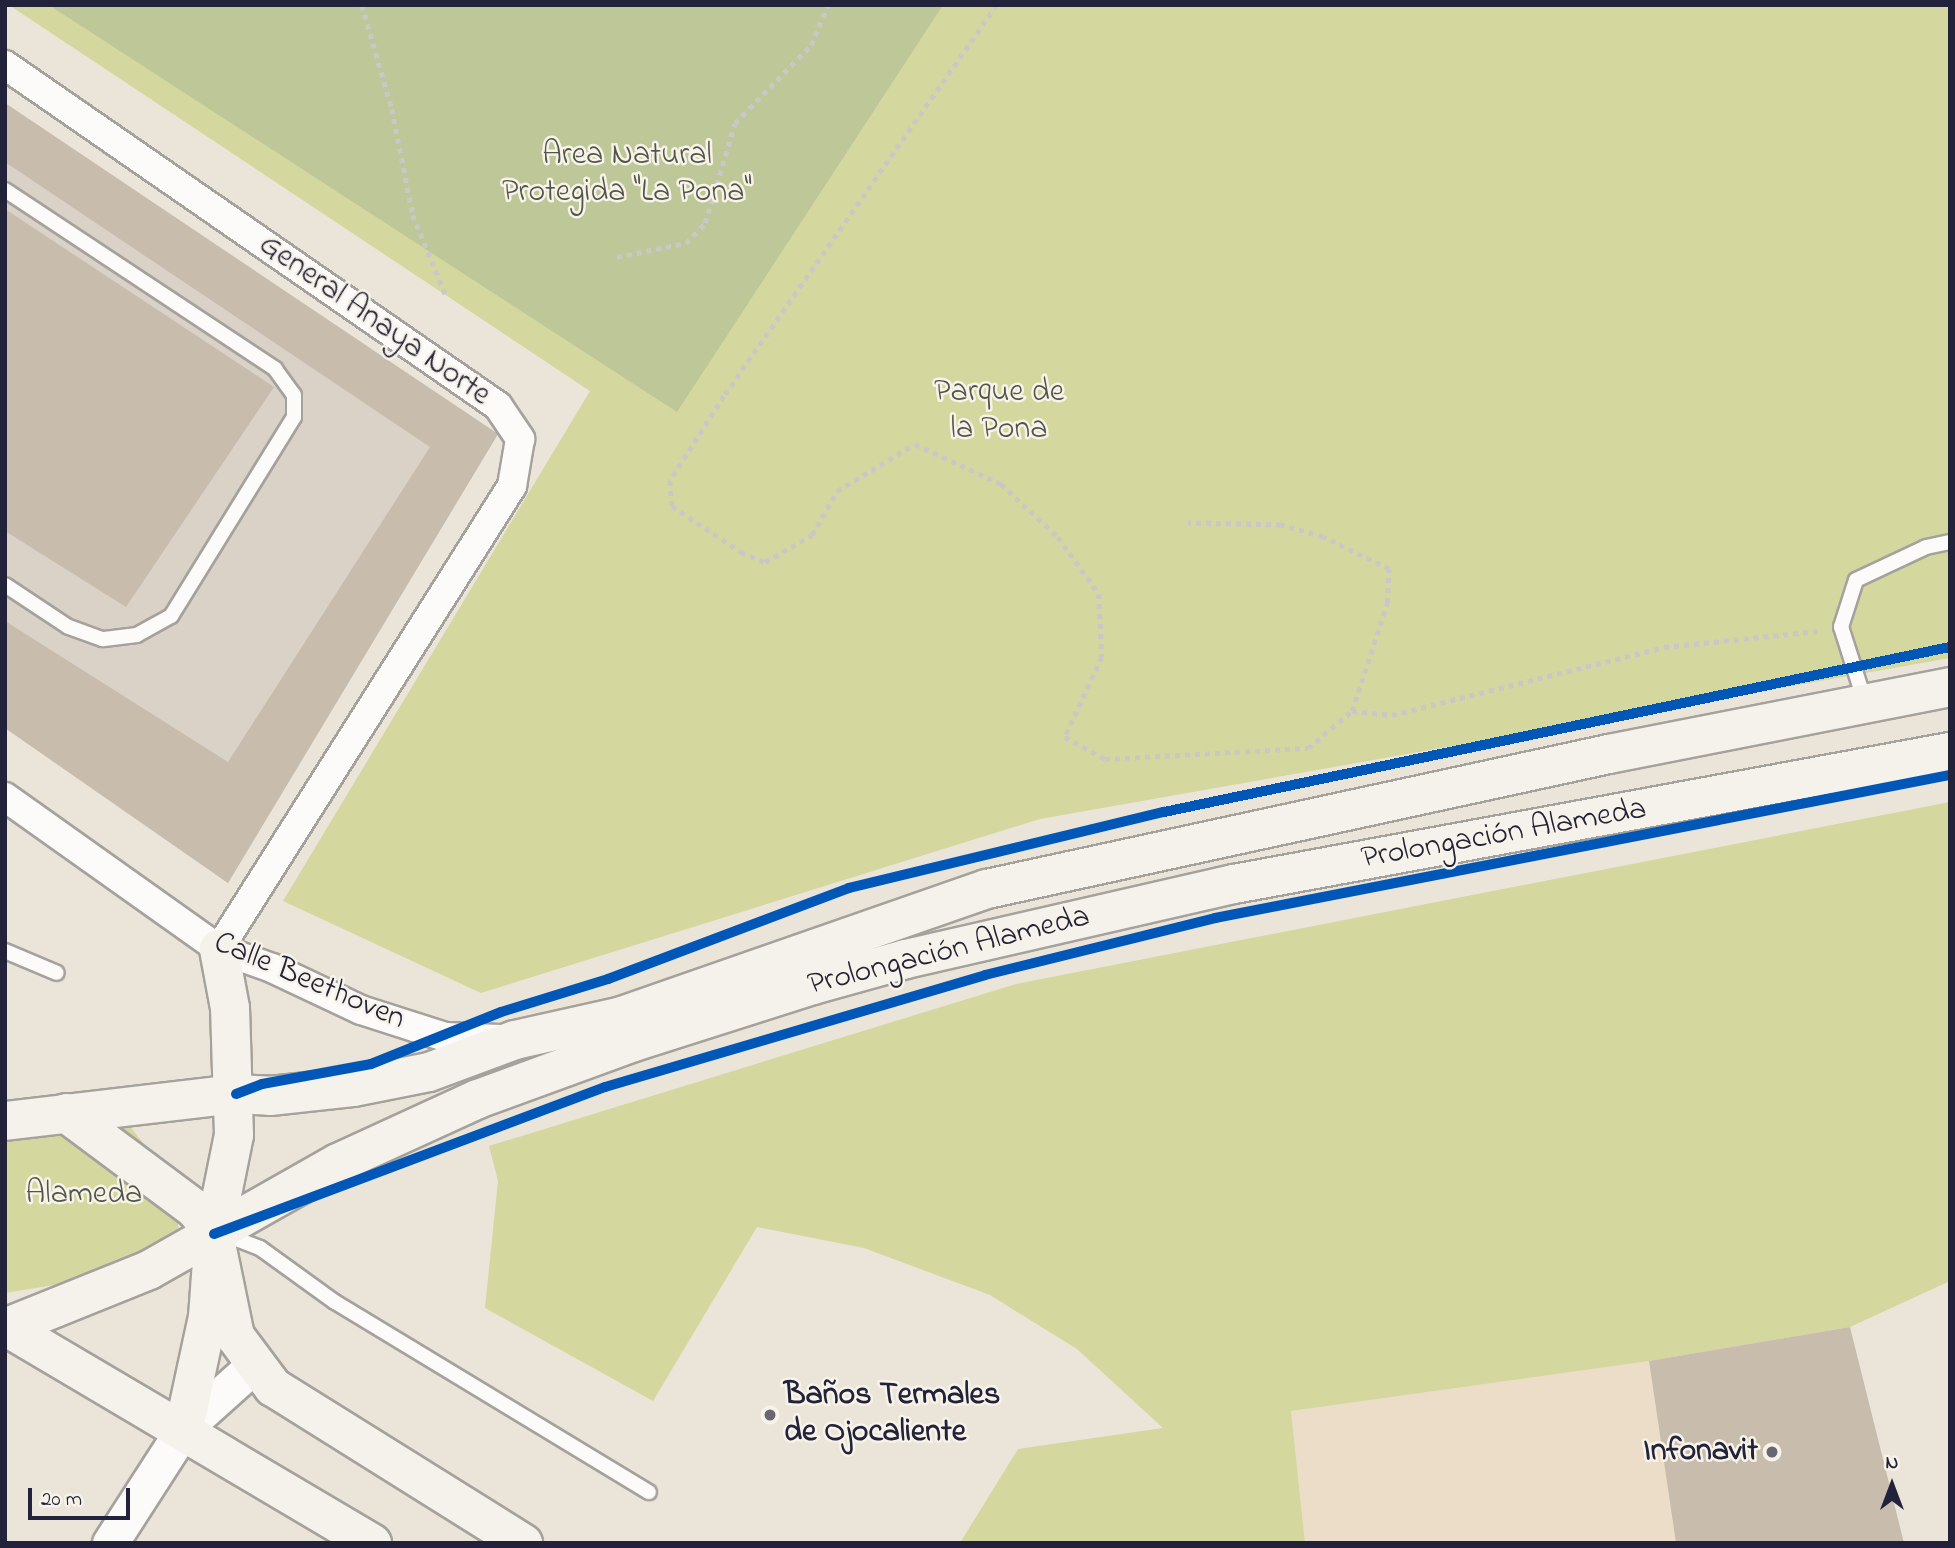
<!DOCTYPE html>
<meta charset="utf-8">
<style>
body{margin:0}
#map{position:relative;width:1955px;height:1548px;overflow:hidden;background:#ebe4d8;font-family:"Indie Flower",sans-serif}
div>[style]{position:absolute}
.built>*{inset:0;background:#ecddc8}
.industrial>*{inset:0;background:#dad1c7}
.green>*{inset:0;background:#d4d79e}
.forest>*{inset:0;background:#bdc797}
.building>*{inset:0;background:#c8bcad}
.path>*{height:4.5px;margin-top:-2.25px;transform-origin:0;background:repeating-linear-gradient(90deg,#cac8c7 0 5px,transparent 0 10px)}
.roads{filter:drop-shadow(2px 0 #a5a19d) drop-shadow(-2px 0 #a5a19d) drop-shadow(0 2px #a5a19d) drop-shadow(0 -2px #a5a19d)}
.service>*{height:14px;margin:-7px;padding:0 7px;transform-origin:7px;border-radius:7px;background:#fcfbf9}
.minor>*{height:28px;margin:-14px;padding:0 14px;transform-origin:14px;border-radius:14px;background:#fcfbf9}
.tertiary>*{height:35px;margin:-17.5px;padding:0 17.5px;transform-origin:17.5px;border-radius:17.5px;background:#fcfbf9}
.secondary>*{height:38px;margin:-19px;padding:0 19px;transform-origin:19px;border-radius:19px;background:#f5f1eb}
.cycleway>*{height:10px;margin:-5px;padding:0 5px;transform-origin:5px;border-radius:5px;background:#0057b8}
.dots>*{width:19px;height:19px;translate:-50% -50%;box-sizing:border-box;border:4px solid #f7f3e8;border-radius:50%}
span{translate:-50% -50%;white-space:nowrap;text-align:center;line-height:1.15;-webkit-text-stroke:5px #f7f3e8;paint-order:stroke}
.park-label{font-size:32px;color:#52554a}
.street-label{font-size:32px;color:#22223b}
.poi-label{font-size:32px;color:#22223b;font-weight:700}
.left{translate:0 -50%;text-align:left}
.right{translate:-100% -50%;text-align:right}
.frame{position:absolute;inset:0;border:7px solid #22223b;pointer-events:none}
.north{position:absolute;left:1857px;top:1450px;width:70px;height:70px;-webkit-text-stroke:5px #f7f3e8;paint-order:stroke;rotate:0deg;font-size:19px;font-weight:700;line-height:28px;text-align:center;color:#22223b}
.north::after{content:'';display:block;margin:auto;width:24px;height:32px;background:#22223b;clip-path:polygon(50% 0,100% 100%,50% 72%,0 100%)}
.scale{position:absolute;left:28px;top:1488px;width:102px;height:32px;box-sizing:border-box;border:4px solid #22223b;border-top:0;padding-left:9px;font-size:21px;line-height:24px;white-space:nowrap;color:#22223b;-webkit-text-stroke:5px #f7f3e8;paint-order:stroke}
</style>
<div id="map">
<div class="built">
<i style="clip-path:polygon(1649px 1361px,1676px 1543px,1305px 1543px,1291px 1411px)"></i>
</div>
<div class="industrial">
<i style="clip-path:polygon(5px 103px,498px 434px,228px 883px,5px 728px)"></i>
</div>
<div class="green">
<i style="clip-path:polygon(9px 5px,1950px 5px,1950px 658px,1040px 819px,481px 993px,283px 901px,590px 391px)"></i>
<i style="clip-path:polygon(1950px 802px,1950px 1281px,1850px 1327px,1649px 1361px,1291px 1411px,1305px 1543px,960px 1543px,1018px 1449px,1163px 1428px,1077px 1349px,990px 1295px,864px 1248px,757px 1227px,653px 1401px,485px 1308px,498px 1181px,489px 1146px,1016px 984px)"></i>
<i style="clip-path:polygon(108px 1113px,132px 1129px,179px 1189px,178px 1235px,126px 1264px,60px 1284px,5px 1293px,5px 1129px)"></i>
</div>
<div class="forest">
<i style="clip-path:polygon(49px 5px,943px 5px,677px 412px)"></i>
</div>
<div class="building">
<i style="clip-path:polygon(5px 103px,498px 434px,228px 883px,5px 728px,5px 621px,228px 762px,430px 447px,5px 162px)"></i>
<i style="clip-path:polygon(5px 209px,274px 387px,126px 607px,5px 531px)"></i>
<i style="clip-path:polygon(1850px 1327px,1904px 1543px,1676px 1543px,1649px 1361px)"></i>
</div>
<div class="path">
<i style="left:362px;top:5px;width:108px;rotate:73.9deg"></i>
<i style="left:392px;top:109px;width:108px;rotate:78.8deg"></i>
<i style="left:413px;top:215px;width:87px;rotate:67.8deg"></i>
<i style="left:997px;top:5px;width:477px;rotate:124.9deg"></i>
<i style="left:724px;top:396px;width:101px;rotate:122.4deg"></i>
<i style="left:670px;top:481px;width:25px;rotate:85deg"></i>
<i style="left:672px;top:506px;width:83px;rotate:33.7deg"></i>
<i style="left:741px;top:552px;width:26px;rotate:23deg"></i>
<i style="left:765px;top:562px;width:54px;rotate:-29.9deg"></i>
<i style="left:812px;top:535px;width:51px;rotate:-60.4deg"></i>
<i style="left:837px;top:491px;width:91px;rotate:-31.1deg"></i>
<i style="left:915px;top:444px;width:95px;rotate:24.9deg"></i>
<i style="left:1001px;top:484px;width:78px;rotate:42.9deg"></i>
<i style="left:1058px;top:537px;width:70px;rotate:54.3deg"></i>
<i style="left:1099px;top:594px;width:63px;rotate:87.3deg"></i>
<i style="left:1102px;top:657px;width:88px;rotate:114.8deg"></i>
<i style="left:1065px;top:737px;width:46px;rotate:28.8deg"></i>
<i style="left:1105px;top:759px;width:203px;rotate:-3.1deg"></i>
<i style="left:1308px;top:748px;width:57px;rotate:-40.1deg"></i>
<i style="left:1352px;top:711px;width:114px;rotate:-72deg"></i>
<i style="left:1387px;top:603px;width:34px;rotate:-87deg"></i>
<i style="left:1389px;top:569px;width:73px;rotate:-154.1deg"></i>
<i style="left:1323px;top:537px;width:44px;rotate:-164.1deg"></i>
<i style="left:1281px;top:525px;width:93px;rotate:-178.8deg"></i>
<i style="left:617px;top:257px;width:70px;rotate:-11.5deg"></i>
<i style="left:686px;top:243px;width:28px;rotate:-46deg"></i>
<i style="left:705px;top:223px;width:104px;rotate:-73.3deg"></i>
<i style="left:735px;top:123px;width:109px;rotate:-45.7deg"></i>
<i style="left:811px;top:45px;width:43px;rotate:-67deg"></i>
<i style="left:1352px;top:711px;width:40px;rotate:5.7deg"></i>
<i style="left:1392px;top:715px;width:280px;rotate:-14deg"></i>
<i style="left:1664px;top:647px;width:155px;rotate:-5.9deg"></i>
</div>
<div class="roads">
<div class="service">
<i style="left:5px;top:190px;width:324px;rotate:33.5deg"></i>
<i style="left:275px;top:369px;width:32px;rotate:54deg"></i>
<i style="left:294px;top:395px;width:22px;rotate:90deg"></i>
<i style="left:294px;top:417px;width:234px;rotate:121.7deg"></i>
<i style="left:171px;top:616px;width:39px;rotate:151deg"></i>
<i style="left:137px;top:635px;width:35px;rotate:173deg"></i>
<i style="left:102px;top:639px;width:37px;rotate:-160deg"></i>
<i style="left:67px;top:626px;width:74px;rotate:-146.5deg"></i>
<i style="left:1865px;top:702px;width:79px;rotate:-107.7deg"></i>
<i style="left:1841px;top:627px;width:49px;rotate:-72.3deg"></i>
<i style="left:1856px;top:580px;width:77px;rotate:-25.2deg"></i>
<i style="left:1926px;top:547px;width:25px;rotate:-12deg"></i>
<i style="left:5px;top:951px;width:56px;rotate:22.9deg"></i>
<i style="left:226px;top:1235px;width:36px;rotate:21deg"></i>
<i style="left:260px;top:1248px;width:92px;rotate:35.8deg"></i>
<i style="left:335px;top:1302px;width:367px;rotate:31.2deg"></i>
</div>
<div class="minor">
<i style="left:5px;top:65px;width:599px;rotate:34.67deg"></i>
<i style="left:498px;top:406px;width:40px;rotate:56deg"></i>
<i style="left:520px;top:439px;width:48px;rotate:99.7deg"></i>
<i style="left:512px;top:486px;width:548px;rotate:122.33deg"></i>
<i style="left:5px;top:797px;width:262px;rotate:35.4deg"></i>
<i style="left:219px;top:949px;width:56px;rotate:19.7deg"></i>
<i style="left:272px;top:968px;width:98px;rotate:25.3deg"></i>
<i style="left:361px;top:1010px;width:88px;rotate:17.8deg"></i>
<i style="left:445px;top:1037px;width:55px;rotate:2.1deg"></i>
</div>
<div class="tertiary">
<i style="left:110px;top:1543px;width:137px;rotate:-57.2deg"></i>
<i style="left:184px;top:1428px;width:93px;rotate:-41.9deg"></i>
</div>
<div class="secondary">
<i style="left:66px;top:1113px;width:162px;rotate:36.7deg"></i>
<i style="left:196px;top:1210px;width:30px;rotate:53deg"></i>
<i style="left:214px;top:1234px;width:104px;rotate:78.4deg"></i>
<i style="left:235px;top:1336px;width:64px;rotate:53.3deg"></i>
<i style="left:273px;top:1387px;width:295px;rotate:32deg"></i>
<i style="left:5px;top:1121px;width:233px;rotate:-6.7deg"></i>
<i style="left:236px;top:1094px;width:34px;rotate:3deg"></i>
<i style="left:270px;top:1096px;width:83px;rotate:-6.2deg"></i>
<i style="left:353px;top:1087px;width:77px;rotate:-11.2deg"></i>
<i style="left:429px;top:1072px;width:92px;rotate:-20.4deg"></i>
<i style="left:515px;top:1040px;width:110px;rotate:-12.6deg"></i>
<i style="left:622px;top:1016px;width:386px;rotate:-19.2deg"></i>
<i style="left:987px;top:889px;width:636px;rotate:-12.25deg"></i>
<i style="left:1609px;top:754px;width:348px;rotate:-11.1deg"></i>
<i style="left:5px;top:1328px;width:155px;rotate:-21.9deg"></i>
<i style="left:149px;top:1270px;width:217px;rotate:-29.5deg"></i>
<i style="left:338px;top:1163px;width:154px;rotate:-24.6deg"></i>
<i style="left:478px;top:1099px;width:166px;rotate:-20.1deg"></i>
<i style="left:634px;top:1042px;width:188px;rotate:-17.7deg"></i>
<i style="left:813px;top:985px;width:97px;rotate:-15.6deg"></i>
<i style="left:906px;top:959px;width:336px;rotate:-12.9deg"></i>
<i style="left:1234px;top:884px;width:728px;rotate:-10.45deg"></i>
<i style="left:8px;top:1328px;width:423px;rotate:30.6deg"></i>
<i style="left:184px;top:1428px;width:114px;rotate:-77.8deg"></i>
<i style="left:208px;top:1317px;width:83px;rotate:-85.9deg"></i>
<i style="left:214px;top:1234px;width:101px;rotate:-78.6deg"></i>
<i style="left:234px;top:1135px;width:127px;rotate:-91.8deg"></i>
<i style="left:230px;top:1008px;width:60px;rotate:-100.6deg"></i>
</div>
</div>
<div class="cycleway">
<i style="left:236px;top:1094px;width:28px;rotate:-21deg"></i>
<i style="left:262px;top:1084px;width:111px;rotate:-10.4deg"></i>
<i style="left:371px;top:1064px;width:140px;rotate:-21.8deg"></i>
<i style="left:501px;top:1012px;width:112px;rotate:-17.1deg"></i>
<i style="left:608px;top:979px;width:258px;rotate:-20.7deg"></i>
<i style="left:849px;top:888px;width:324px;rotate:-13.6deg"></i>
<i style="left:1164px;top:812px;width:803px;rotate:-11.86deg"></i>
<i style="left:214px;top:1234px;width:418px;rotate:-20.6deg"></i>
<i style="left:605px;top:1087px;width:396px;rotate:-16.4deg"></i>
<i style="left:985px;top:975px;width:237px;rotate:-13.9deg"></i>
<i style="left:1215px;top:918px;width:749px;rotate:-11.01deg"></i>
</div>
<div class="dots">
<i style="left:770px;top:1415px;background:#686672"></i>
<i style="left:1772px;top:1452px;background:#686672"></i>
</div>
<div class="park-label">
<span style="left:627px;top:175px">Area Natural<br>Protegida "La Pona"</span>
<span style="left:999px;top:412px">Parque de<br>la Pona</span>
<span style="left:84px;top:1195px">Alameda</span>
</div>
<div class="street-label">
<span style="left:374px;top:321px;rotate:35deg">General Anaya Norte</span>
<span style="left:1504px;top:835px;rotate:-10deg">Prolongación Alameda</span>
<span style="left:949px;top:952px;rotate:-14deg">Prolongación Alameda</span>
<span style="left:309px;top:982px;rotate:23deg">Calle Beethoven</span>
</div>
<div class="poi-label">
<span class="left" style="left:784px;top:1415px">Baños Termales<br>de Ojocaliente</span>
<span class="right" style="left:1758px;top:1452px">Infonavit</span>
</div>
<div class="frame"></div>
<div class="north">N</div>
<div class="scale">20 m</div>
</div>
